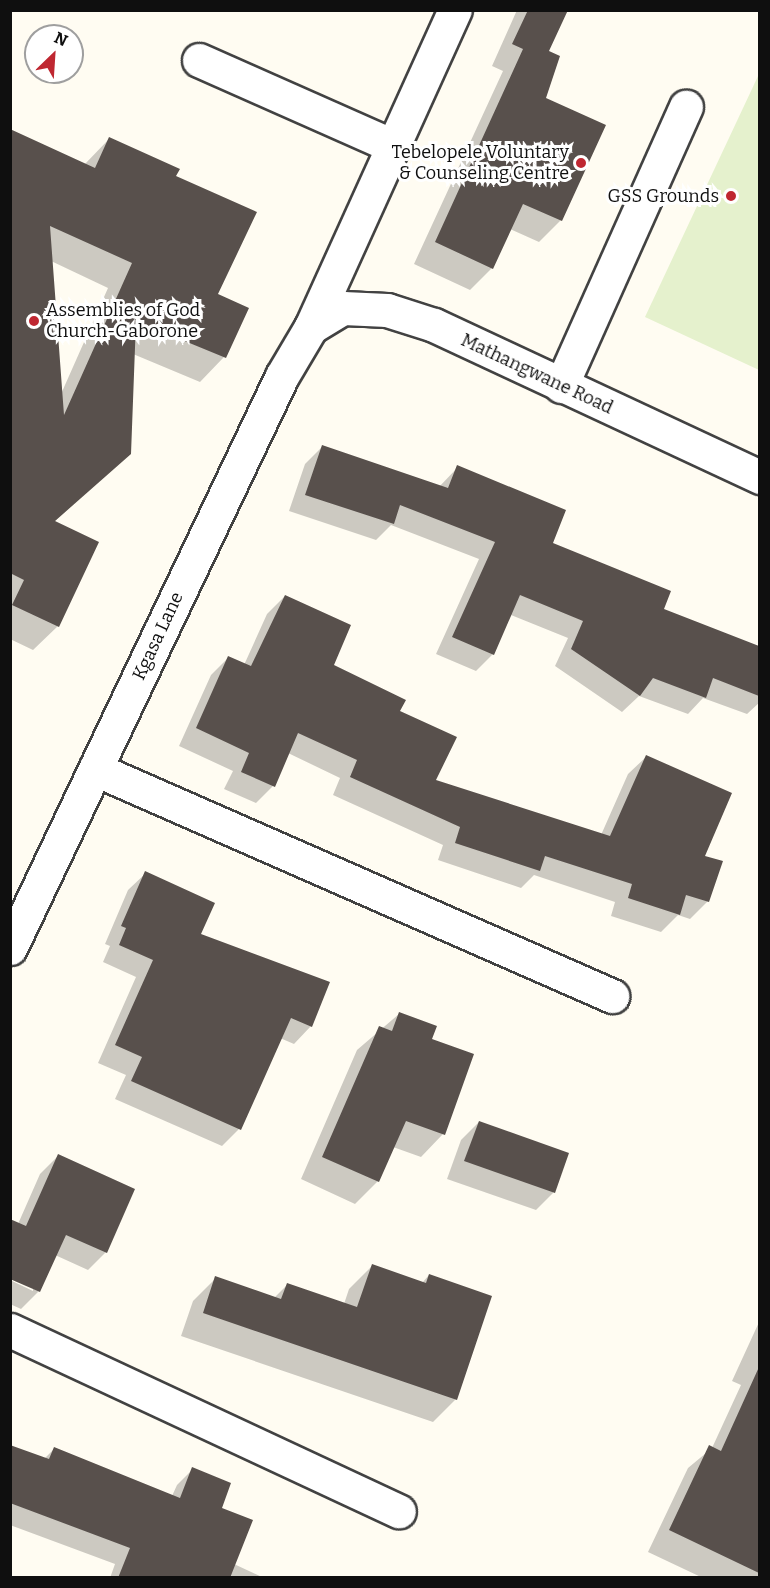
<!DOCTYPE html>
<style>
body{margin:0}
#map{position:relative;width:770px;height:1588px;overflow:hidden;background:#fffcf2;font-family:Bitter,serif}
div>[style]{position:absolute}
.pitch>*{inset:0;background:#e5f1cd}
.shadow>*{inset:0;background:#0003}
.building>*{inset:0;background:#58504c}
.roads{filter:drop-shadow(2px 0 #424242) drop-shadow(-2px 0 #424242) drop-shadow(0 2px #424242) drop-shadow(0 -2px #424242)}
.minor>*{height:33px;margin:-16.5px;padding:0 16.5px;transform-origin:16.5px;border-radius:16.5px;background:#fff}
.dots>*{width:16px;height:16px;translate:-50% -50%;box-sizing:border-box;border:3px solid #fff;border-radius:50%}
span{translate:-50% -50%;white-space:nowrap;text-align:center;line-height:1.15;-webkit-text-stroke:6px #fff;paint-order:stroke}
.poi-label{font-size:18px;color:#0f0f0f}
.right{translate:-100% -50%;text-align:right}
.left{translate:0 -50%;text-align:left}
.street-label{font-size:18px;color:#0f0f0f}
.frame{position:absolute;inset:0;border:12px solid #0f0f0f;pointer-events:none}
.north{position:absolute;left:24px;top:24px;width:60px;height:60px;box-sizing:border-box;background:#fff;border:2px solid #9f9f9f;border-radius:50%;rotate:25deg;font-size:16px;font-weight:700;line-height:24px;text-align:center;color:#0f0f0f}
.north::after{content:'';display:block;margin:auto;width:21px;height:27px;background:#bf2731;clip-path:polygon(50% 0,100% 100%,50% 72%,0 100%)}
</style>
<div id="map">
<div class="pitch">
<i style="clip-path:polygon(759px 74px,760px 370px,759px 370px,645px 317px)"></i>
</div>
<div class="shadow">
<i style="clip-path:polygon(517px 10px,566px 10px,547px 52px,544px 98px,561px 220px,539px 242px,510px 229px,492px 268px,470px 290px,414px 264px,503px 71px,492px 66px)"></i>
<i style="clip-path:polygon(evenodd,10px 131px,84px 165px,109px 139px,174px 176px,216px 295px,247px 308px,224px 357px,200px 382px,133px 354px,129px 453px,54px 522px,58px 626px,33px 650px,10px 639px,10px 131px,51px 261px,108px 288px,61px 394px,51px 261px)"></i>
<i style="clip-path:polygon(322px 447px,439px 487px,458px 467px,551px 543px,662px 610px,760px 647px,760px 702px,747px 714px,703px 698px,688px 714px,639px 696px,622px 712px,555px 666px,568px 638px,511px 615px,493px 654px,476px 671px,436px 654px,479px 559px,391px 525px,376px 540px,289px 511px,305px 464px)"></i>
<i style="clip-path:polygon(285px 596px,332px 666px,398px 712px,434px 781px,601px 835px,628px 774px,646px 757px,703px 857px,708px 901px,690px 919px,678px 915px,661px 932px,611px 916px,615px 902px,534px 875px,521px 888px,438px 860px,443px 845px,333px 795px,340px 778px,288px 753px,273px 786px,256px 803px,224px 789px,233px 771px,179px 746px,211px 675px,228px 658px,244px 665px,267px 614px)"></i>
<i style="clip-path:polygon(146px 873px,199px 934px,311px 1026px,294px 1044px,280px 1038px,239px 1129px,222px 1146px,115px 1099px,126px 1075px,98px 1063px,136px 977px,103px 962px,110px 946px,105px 944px,128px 890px)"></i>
<i style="clip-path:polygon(399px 1014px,430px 1040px,443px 1134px,421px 1157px,393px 1147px,378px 1181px,355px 1204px,301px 1179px,357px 1050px)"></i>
<i style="clip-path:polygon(479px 1122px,567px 1154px,553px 1193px,536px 1210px,447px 1179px,461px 1140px)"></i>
<i style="clip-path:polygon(58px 1156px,106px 1252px,88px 1270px,55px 1255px,39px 1291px,21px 1309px,10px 1304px,10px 1280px,33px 1291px,33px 1287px,18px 1224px,40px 1174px)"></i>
<i style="clip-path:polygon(372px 1266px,422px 1283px,429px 1275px,456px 1399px,433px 1422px,181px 1336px,193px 1301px,216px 1278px,274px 1298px,287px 1285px,344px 1304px,349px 1289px)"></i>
<i style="clip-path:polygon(760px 1320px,760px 1578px,703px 1578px,648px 1552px,688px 1468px,712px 1448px,741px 1385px,732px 1381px)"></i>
<i style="clip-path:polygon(10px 1446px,44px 1459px,55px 1448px,172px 1496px,177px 1485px,193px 1469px,220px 1509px,234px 1564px,264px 1578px,110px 1578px,115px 1564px,10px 1525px)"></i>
</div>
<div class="building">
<i style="clip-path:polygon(528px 10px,568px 10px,549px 51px,560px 56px,546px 98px,606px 125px,562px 221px,523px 204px,493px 269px,435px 242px,523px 49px,512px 44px)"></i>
<i style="clip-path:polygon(evenodd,10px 129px,95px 168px,109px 137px,180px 169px,176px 176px,257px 212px,218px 294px,249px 308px,226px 358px,136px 321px,131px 454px,55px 521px,99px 542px,59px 627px,12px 605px,24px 580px,10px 573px,10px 129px,50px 226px,132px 263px,64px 415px,50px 226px)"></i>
<i style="clip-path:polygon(322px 445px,448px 488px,457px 465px,566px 510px,553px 543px,671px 591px,664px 609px,759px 646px,759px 696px,713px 678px,706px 698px,653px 678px,640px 696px,571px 649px,583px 621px,520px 595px,494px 655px,452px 637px,495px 542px,400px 505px,394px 524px,305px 495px)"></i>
<i style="clip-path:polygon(285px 595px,351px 625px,334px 665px,406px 700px,400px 711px,457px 737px,436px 780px,610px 836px,646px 755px,732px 793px,705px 856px,723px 861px,709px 902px,686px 895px,680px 915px,628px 898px,632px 884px,545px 856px,540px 871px,455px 843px,460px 827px,350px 777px,357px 760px,298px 733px,275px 787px,241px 772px,249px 753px,196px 728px,228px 656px,251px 666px)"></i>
<i style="clip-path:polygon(145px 871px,215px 903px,201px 934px,330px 982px,312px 1027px,291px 1018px,241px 1130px,131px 1081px,142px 1057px,115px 1045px,153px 960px,119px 945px,126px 928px,121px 926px)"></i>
<i style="clip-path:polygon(399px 1012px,437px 1026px,432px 1039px,474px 1054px,445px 1135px,406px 1121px,379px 1182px,322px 1157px,379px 1026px,392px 1031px)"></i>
<i style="clip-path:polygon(479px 1121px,569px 1153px,555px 1193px,464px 1161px)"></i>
<i style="clip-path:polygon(58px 1154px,135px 1189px,107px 1253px,66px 1235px,40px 1292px,10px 1279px,10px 1219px,26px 1226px)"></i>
<i style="clip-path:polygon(372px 1264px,426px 1283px,429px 1274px,492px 1296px,457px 1400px,203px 1313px,215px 1276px,281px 1299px,287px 1283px,357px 1307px)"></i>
<i style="clip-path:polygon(759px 1367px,759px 1573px,669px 1530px,709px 1445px,721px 1451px)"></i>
<i style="clip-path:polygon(10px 1445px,49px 1459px,54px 1447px,180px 1498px,192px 1467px,231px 1483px,222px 1508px,253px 1520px,230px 1578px,118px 1578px,130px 1548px,10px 1503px)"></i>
</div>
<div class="roads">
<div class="minor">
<i style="left:199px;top:60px;width:212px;rotate:23.9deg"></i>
<i style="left:311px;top:327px;width:37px;rotate:-31deg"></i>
<i style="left:343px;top:308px;width:44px;rotate:2.6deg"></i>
<i style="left:387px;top:310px;width:49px;rotate:17.7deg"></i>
<i style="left:434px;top:325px;width:360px;rotate:25deg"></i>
<i style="left:561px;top:386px;width:306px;rotate:-65.9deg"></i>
<i style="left:95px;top:769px;width:565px;rotate:23.7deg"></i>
<i style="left:10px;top:948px;width:633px;rotate:-64.57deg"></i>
<i style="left:282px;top:376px;width:57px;rotate:-59.4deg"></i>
<i style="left:311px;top:327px;width:348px;rotate:-65.6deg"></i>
<i style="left:10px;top:1330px;width:429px;rotate:25deg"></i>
</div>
</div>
<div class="dots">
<i style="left:581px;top:163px;background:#bf2731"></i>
<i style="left:731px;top:196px;background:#bf2731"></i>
<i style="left:34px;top:321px;background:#bf2731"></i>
</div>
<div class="poi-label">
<span class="right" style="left:569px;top:163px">Tebelopele Voluntary<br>&amp; Counseling Centre</span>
<span class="right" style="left:719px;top:196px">GSS Grounds</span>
<span class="left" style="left:46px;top:321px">Assemblies of God<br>Church-Gaborone</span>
</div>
<div class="street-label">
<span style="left:537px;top:374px;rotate:25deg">Mathangwane Road</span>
<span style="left:158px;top:636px;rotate:-65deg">Kgasa Lane</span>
</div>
<div class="frame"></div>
<div class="north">N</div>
</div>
